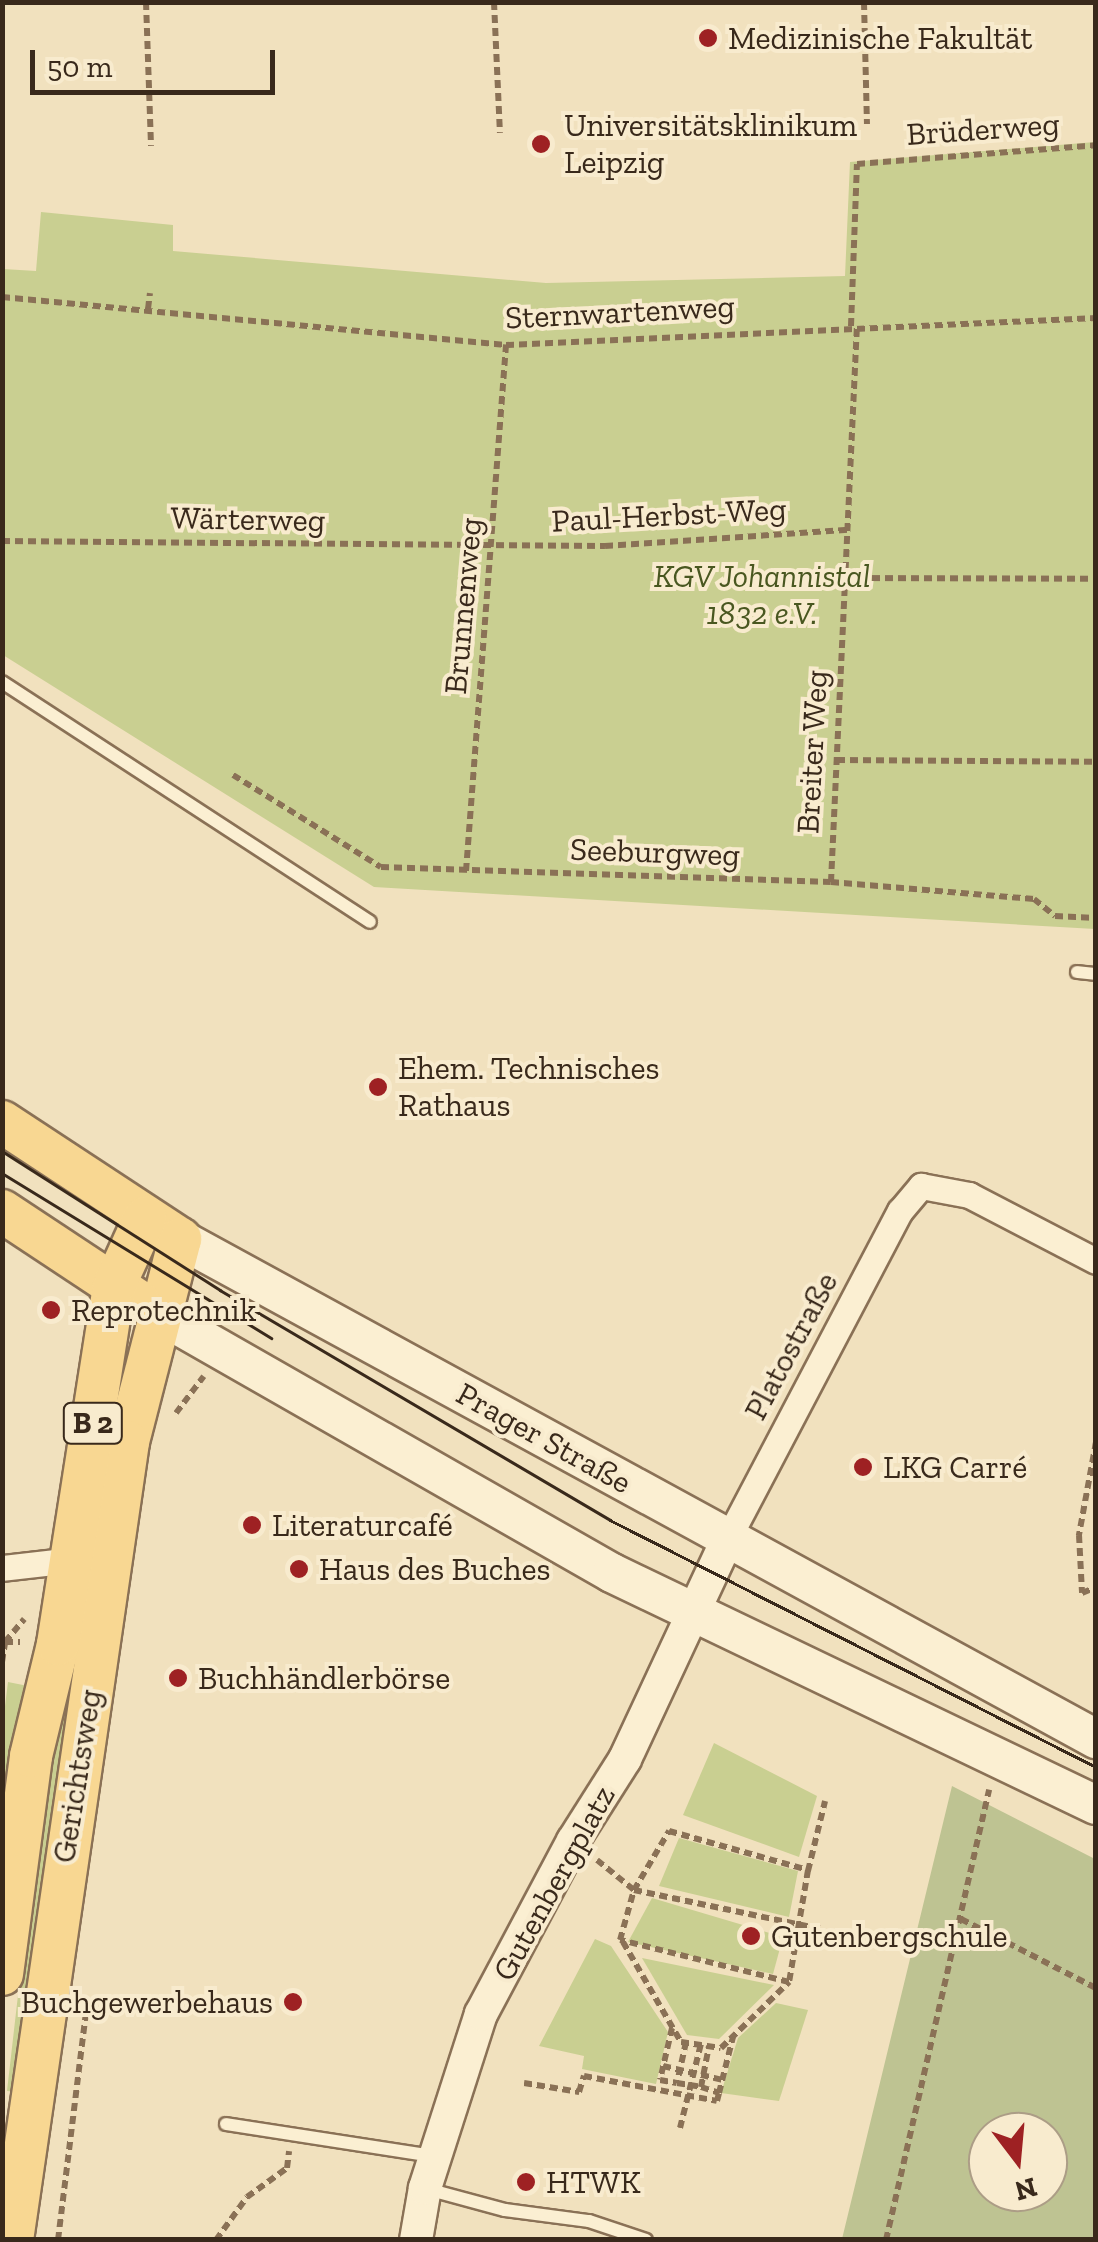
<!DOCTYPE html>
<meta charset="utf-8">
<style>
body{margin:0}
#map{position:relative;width:1098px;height:2242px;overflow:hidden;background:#f1e1be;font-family:"Zilla Slab",serif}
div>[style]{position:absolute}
.green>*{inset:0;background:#c9cf91}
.cemetery>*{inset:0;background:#bec392}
.path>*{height:6px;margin-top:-3px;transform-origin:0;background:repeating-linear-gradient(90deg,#8a7156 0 8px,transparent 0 13px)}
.roads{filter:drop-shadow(2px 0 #8a7156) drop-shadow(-2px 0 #8a7156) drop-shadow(0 2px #8a7156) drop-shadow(0 -2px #8a7156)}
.service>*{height:12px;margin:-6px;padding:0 6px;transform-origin:6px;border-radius:6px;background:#fbefd2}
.minor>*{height:25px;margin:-12.5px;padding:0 12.5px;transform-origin:12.5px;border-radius:12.5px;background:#fbefd2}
.tertiary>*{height:32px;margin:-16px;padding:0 16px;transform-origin:16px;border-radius:16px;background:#fbefd2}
.secondary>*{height:38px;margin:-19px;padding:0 19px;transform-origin:19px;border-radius:19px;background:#fbefd2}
.primary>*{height:42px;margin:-21px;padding:0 21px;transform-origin:21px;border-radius:21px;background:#f8d792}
.tram>*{height:2.5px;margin:-1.25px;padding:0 1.25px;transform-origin:1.25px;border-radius:1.25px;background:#39291b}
.dots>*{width:28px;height:28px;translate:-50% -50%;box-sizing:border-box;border:5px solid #f8ebce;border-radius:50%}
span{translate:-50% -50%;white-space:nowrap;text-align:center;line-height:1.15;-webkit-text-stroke:8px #f8ebce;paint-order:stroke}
.shield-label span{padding:2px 8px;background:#f8ebce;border:2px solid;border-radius:8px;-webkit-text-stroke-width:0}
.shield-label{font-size:30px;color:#39291b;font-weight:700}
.poi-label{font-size:32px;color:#39291b}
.left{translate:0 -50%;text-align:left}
.right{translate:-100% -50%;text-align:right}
.street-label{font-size:32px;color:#39291b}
.park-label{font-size:32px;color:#495720;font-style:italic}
.frame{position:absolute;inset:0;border:5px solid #39291b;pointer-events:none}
.north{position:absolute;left:968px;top:2112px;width:100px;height:100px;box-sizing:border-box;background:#f8ebce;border:2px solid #ac9d86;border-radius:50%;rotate:164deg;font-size:28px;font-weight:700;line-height:40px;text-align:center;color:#39291b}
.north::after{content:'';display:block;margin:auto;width:35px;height:45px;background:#9e2123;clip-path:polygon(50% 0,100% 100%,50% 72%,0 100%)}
.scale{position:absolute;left:30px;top:50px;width:245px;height:45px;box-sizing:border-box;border:5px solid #39291b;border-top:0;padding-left:12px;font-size:30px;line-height:35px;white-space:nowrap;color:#39291b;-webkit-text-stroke:8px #f8ebce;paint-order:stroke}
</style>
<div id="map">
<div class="green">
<i style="clip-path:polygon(1095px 142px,1095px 929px,374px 887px,3px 655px,3px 269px,36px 271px,41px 212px,173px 225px,173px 251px,546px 283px,845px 276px,850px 162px)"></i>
<i style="clip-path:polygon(80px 1660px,58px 1768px,18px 2092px,7px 2091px,35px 1847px,61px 1694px)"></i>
<i style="clip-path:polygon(8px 1682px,28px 1686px,3px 1827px,2px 1730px)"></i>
<i style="clip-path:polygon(714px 1743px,817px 1796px,799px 1857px,683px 1815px)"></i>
<i style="clip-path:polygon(679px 1838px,798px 1871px,789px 1917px,659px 1886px)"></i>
<i style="clip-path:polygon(652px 1898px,783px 1937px,773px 1974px,628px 1942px)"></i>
<i style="clip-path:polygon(595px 1939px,611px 1946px,668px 2032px,656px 2084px,582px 2069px,584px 2056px,539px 2046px)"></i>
<i style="clip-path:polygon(642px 1958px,774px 1985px,719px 2039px,687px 2035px)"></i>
<i style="clip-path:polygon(776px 2003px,808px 2010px,779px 2101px,721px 2093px,738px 2038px)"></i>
</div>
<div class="cemetery">
<i style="clip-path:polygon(evenodd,952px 1786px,1095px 1859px,1095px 2239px,842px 2239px,952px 1786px,988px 2132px,1048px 2132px,1048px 2192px,988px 2192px,988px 2132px)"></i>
</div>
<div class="path">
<i style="left:146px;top:2px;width:144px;rotate:88deg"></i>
<i style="left:494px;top:2px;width:131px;rotate:87.4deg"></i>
<i style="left:864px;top:2px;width:122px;rotate:88.6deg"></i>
<i style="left:2px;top:297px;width:506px;rotate:5.44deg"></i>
<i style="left:506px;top:345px;width:591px;rotate:-2.62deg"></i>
<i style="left:148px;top:309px;width:16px;rotate:-83deg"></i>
<i style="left:851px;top:326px;width:162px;rotate:-87.9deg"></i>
<i style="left:857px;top:164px;width:240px;rotate:-4.5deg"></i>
<i style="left:2px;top:541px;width:603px;rotate:0.48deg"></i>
<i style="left:605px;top:546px;width:244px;rotate:-3.8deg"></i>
<i style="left:846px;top:578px;width:250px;rotate:0.2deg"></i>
<i style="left:837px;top:760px;width:259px;rotate:0.4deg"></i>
<i style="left:233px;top:775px;width:174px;rotate:31.9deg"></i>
<i style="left:381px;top:867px;width:450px;rotate:1.9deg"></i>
<i style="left:831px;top:882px;width:204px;rotate:4.8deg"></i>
<i style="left:1034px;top:899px;width:27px;rotate:39deg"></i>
<i style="left:1055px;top:916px;width:41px;rotate:2.8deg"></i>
<i style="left:466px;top:871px;width:528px;rotate:-85.65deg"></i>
<i style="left:831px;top:882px;width:558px;rotate:-87.33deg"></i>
<i style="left:176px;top:1413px;width:46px;rotate:-52.9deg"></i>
<i style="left:1096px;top:1442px;width:95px;rotate:100.4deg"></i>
<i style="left:1079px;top:1535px;width:58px;rotate:87deg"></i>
<i style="left:1082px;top:1593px;width:15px;rotate:-23deg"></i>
<i style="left:5px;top:1642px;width:15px"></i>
<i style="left:2px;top:1662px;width:20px;rotate:-81deg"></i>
<i style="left:5px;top:1642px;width:30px;rotate:-50deg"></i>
<i style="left:669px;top:1831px;width:144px;rotate:15.7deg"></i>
<i style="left:808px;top:1870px;width:114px;rotate:99.6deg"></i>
<i style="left:789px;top:1982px;width:174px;rotate:-166deg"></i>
<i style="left:620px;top:1940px;width:52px;rotate:-74.4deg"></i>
<i style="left:634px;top:1890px;width:69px;rotate:-59.3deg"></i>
<i style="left:597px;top:1860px;width:48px;rotate:39deg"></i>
<i style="left:634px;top:1890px;width:191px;rotate:11.8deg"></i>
<i style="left:808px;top:1871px;width:72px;rotate:-76.3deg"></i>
<i style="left:961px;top:1919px;width:152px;rotate:27.1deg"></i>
<i style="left:623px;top:1942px;width:116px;rotate:59.9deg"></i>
<i style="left:681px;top:2042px;width:40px;rotate:8.5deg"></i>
<i style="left:721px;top:2048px;width:95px;rotate:-44.1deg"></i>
<i style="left:672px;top:2028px;width:53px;rotate:103deg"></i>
<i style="left:660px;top:2080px;width:17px;rotate:10deg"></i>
<i style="left:686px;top:2042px;width:42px;rotate:102.4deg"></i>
<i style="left:677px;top:2083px;width:24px;rotate:9deg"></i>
<i style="left:701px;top:2087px;width:42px;rotate:-79deg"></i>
<i style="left:663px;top:2066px;width:62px;rotate:13.1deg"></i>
<i style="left:524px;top:2083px;width:56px;rotate:9.3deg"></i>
<i style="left:579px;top:2092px;width:17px;rotate:-73deg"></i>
<i style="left:584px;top:2076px;width:135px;rotate:10.6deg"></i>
<i style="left:717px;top:2101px;width:8px;rotate:-76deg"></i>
<i style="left:701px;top:2087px;width:19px;rotate:18deg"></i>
<i style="left:719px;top:2093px;width:58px;rotate:-76deg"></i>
<i style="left:680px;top:2128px;width:87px;rotate:-76deg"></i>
<i style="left:58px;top:2240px;width:230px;rotate:-83deg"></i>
<i style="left:216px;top:2240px;width:53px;rotate:-54.2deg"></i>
<i style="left:247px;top:2197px;width:49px;rotate:-35.9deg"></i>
<i style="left:287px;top:2168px;width:17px;rotate:-83deg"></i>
<i style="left:886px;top:2240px;width:462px;rotate:-77.1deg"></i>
</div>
<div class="roads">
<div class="service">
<i style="left:787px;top:126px;width:24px"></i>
<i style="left:2px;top:682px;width:439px;rotate:33.1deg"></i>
<i style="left:1077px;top:972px;width:19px;rotate:6deg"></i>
<i style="left:226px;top:2124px;width:208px;rotate:8.8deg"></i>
<i style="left:427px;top:2189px;width:81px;rotate:15.1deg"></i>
<i style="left:505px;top:2210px;width:85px;rotate:7.5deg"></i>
<i style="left:589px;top:2221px;width:60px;rotate:18.4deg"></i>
</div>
<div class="minor">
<i style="left:727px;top:1540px;width:372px;rotate:-62.3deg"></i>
<i style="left:900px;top:1211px;width:33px;rotate:-50deg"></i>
<i style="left:921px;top:1186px;width:49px;rotate:10.6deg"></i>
<i style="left:969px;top:1195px;width:143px;rotate:27.5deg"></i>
<i style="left:2px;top:1568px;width:70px;rotate:-6.5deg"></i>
</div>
<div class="tertiary">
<i style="left:416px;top:2240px;width:53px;rotate:-80.2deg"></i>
<i style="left:425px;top:2188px;width:183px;rotate:-72.2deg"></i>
<i style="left:481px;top:2014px;width:196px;rotate:-62deg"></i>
<i style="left:573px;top:1841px;width:97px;rotate:-57.6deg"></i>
<i style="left:625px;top:1759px;width:242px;rotate:-65deg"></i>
</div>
<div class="secondary">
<i style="left:180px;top:1239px;width:1044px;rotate:28.63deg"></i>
<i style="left:160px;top:1315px;width:520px;rotate:29.72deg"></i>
<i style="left:612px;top:1573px;width:537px;rotate:25.61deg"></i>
</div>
<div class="primary">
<i style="left:2px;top:1122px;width:213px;rotate:33.3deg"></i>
<i style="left:180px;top:1239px;width:210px;rotate:104.4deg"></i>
<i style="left:128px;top:1442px;width:806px;rotate:98.27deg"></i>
<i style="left:2px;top:1211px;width:163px;rotate:33.5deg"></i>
<i style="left:2px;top:1974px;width:220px;rotate:-82.4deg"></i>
<i style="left:31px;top:1756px;width:115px;rotate:-76.4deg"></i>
<i style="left:58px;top:1644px;width:362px;rotate:-81.1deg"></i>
<i style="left:114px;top:1286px;width:75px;rotate:-65.5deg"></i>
</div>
</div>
<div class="tram">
<i style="left:2px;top:1151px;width:259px;rotate:32.5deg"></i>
<i style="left:220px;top:1290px;width:453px;rotate:30.5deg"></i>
<i style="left:610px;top:1520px;width:545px;rotate:26.94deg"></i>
<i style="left:2px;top:1173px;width:316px;rotate:31.5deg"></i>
</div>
<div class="dots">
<i style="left:708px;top:38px;background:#9e2123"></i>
<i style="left:541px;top:144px;background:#9e2123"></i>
<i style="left:378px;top:1087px;background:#9e2123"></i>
<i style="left:51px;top:1310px;background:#9e2123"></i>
<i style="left:863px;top:1467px;background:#9e2123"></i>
<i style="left:252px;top:1525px;background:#9e2123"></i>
<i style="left:299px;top:1569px;background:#9e2123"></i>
<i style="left:178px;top:1678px;background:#9e2123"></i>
<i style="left:751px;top:1936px;background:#9e2123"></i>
<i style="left:293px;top:2002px;background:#9e2123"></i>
<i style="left:526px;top:2182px;background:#9e2123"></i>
</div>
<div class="shield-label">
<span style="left:93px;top:1423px">B 2</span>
</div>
<div class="poi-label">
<span class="left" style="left:728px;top:38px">Medizinische Fakultät</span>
<span class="left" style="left:564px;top:144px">Universitätsklinikum<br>Leipzig</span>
<span class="left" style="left:398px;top:1087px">Ehem. Technisches<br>Rathaus</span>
<span class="left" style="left:71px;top:1310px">Reprotechnik</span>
<span class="left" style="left:883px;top:1467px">LKG Carré</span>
<span class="left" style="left:272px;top:1525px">Literaturcafé</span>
<span class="left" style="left:319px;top:1569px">Haus des Buches</span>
<span class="left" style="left:198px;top:1678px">Buchhändlerbörse</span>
<span class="left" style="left:771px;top:1936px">Gutenbergschule</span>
<span class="right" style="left:273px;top:2002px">Buchgewerbehaus</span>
<span class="left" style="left:546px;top:2182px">HTWK</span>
</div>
<div class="street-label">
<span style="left:983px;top:129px;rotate:-4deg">Brüderweg</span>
<span style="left:620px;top:312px;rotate:-3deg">Sternwartenweg</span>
<span style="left:669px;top:515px;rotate:-3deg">Paul-Herbst-Weg</span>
<span style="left:248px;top:519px;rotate:1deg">Wärterweg</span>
<span style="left:463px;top:606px;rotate:-85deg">Brunnenweg</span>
<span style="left:812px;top:752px;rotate:-87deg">Breiter Weg</span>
<span style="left:655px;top:852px;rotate:2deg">Seeburgweg</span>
<span style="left:791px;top:1346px;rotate:-62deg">Platostraße</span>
<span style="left:544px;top:1438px;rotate:29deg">Prager Straße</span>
<span style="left:77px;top:1776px;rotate:-81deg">Gerichtsweg</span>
<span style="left:554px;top:1883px;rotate:-61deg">Gutenbergplatz</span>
</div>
<div class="park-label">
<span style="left:762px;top:595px">KGV Johannistal<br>1832 e.V.</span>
</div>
<div class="frame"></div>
<div class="north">N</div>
<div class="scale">50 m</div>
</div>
